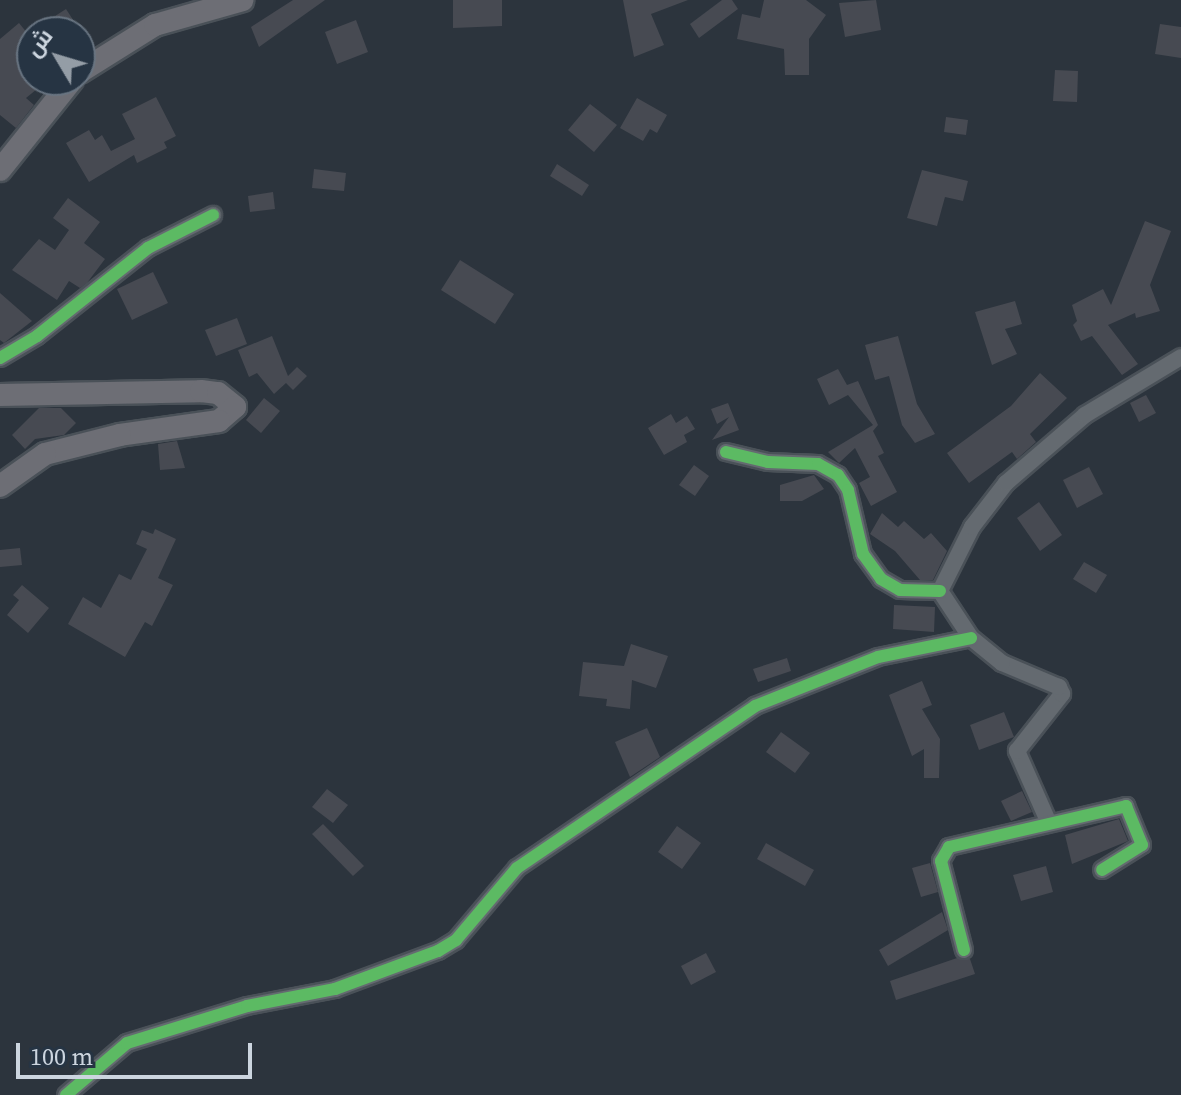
<!DOCTYPE html>
<meta charset="utf-8">
<style>
body{margin:0}
#map{position:relative;width:1181px;height:1095px;overflow:hidden;background:#2c343d;font-family:"Source Serif 4",Cairo,serif}
div>[style]{position:absolute}
.building>*{inset:0;background:#474a52}
.roads{filter:drop-shadow(2px 0 #4a5158) drop-shadow(-2px 0 #4a5158) drop-shadow(0 2px #4a5158) drop-shadow(0 -2px #4a5158)}
.street>*{height:16px;margin:-8px;padding:0 8px;transform-origin:8px;border-radius:8px;background:#646a70}
.secondary>*{height:22px;margin:-11px;padding:0 11px;transform-origin:11px;border-radius:11px;background:#6d6e75}
.cycleway>*{height:12px;margin:-6px;padding:0 6px;transform-origin:6px;border-radius:6px;background:#5cba63}
span{translate:-50% -50%;white-space:nowrap;text-align:center;line-height:1.15;-webkit-text-stroke:7px #263443;paint-order:stroke}
.north{position:absolute;left:16px;top:16px;width:80px;height:80px;box-sizing:border-box;background:#263443;border:2px solid #687481;border-radius:50%;rotate:308deg;font-size:22px;font-weight:700;line-height:32px;text-align:center;color:#ccd5df}
.north::after{content:'';display:block;margin:auto;width:28px;height:36px;background:#949da6;clip-path:polygon(50% 0,100% 100%,50% 72%,0 100%)}
.scale{position:absolute;left:16px;top:1043px;width:236px;height:36px;box-sizing:border-box;border:4px solid #ccd5df;border-top:0;padding-left:10px;font-size:24px;line-height:28px;white-space:nowrap;color:#ccd5df;-webkit-text-stroke:6px #263443;paint-order:stroke}
</style>
<div id="map">
<div class="building">
<i style="clip-path:polygon(293px 0,325px 0,259px 47px,251px 27px)"></i>
<i style="clip-path:polygon(453px 0,502px 0,502px 26px,453px 28px)"></i>
<i style="clip-path:polygon(623px 0,688px 0,651px 14px,664px 45px,634px 57px)"></i>
<i style="clip-path:polygon(722px 0,732px 0,738px 9px,699px 38px,690px 24px)"></i>
<i style="clip-path:polygon(764px 0,806px 0,826px 15px,809px 39px,809px 75px,785px 75px,784px 49px,737px 39px,742px 14px,760px 18px)"></i>
<i style="clip-path:polygon(876px 0,881px 30px,845px 37px,839px 3px)"></i>
<i style="clip-path:polygon(66px 9px,81px 32px,30px 32px)"></i>
<i style="clip-path:polygon(356px 20px,368px 52px,337px 64px,325px 32px)"></i>
<i style="clip-path:polygon(19px 23px,32px 39px,32px 80px,48px 80px,26px 98px,34px 105px,16px 128px,0 115px,0 39px)"></i>
<i style="clip-path:polygon(1160px 24px,1181px 27px,1181px 58px,1155px 54px)"></i>
<i style="clip-path:polygon(1055px 70px,1078px 71px,1077px 102px,1053px 101px)"></i>
<i style="clip-path:polygon(156px 97px,176px 136px,164px 142px,167px 148px,137px 163px,134px 155px,89px 182px,66px 143px,89px 130px,95px 140px,102px 135px,111px 151px,135px 139px,122px 114px)"></i>
<i style="clip-path:polygon(637px 98px,667px 115px,657px 133px,650px 129px,643px 141px,620px 128px)"></i>
<i style="clip-path:polygon(590px 104px,617px 125px,594px 152px,568px 130px)"></i>
<i style="clip-path:polygon(946px 117px,968px 120px,966px 135px,944px 132px)"></i>
<i style="clip-path:polygon(557px 164px,589px 185px,582px 196px,550px 176px)"></i>
<i style="clip-path:polygon(314px 169px,346px 173px,344px 191px,312px 188px)"></i>
<i style="clip-path:polygon(922px 170px,968px 181px,963px 201px,945px 197px,937px 226px,907px 218px)"></i>
<i style="clip-path:polygon(273px 192px,275px 209px,250px 212px,248px 196px)"></i>
<i style="clip-path:polygon(68px 198px,100px 222px,84px 243px,105px 259px,87px 283px,80px 288px,69px 281px,57px 300px,12px 270px,39px 239px,55px 250px,69px 230px,53px 218px)"></i>
<i style="clip-path:polygon(1145px 221px,1171px 231px,1150px 285px,1160px 311px,1136px 318px,1135px 313px,1108px 325px,1138px 364px,1122px 375px,1092px 336px,1081px 341px,1073px 325px,1077px 321px,1072px 305px,1103px 289px,1111px 305px)"></i>
<i style="clip-path:polygon(460px 260px,514px 294px,495px 324px,441px 290px)"></i>
<i style="clip-path:polygon(153px 272px,168px 303px,132px 320px,117px 289px)"></i>
<i style="clip-path:polygon(0 293px,32px 321px,4px 343px,0 340px)"></i>
<i style="clip-path:polygon(1015px 301px,1022px 324px,1005px 329px,1017px 354px,992px 365px,975px 312px)"></i>
<i style="clip-path:polygon(237px 318px,247px 344px,216px 356px,205px 330px)"></i>
<i style="clip-path:polygon(272px 336px,288px 376px,297px 367px,307px 376px,293px 390px,286px 383px,274px 394px,257px 373px,249px 377px,238px 350px)"></i>
<i style="clip-path:polygon(898px 336px,917px 404px,935px 434px,915px 443px,902px 425px,889px 376px,875px 380px,865px 345px)"></i>
<i style="clip-path:polygon(838px 369px,847px 385px,858px 381px,878px 425px,873px 431px,884px 453px,878px 456px,897px 492px,871px 506px,859px 483px,870px 477px,855px 448px,839px 463px,828px 452px,873px 425px,848px 395px,829px 405px,817px 379px)"></i>
<i style="clip-path:polygon(1040px 373px,1067px 398px,1030px 434px,1036px 442px,1017px 459px,1012px 452px,969px 483px,947px 453px,1011px 406px)"></i>
<i style="clip-path:polygon(1146px 395px,1156px 413px,1139px 422px,1130px 403px)"></i>
<i style="clip-path:polygon(264px 398px,280px 411px,261px 433px,246px 420px)"></i>
<i style="clip-path:polygon(728px 403px,739px 430px,712px 440px,729px 417px,717px 424px,711px 409px)"></i>
<i style="clip-path:polygon(39px 408px,61px 408px,76px 423px,64px 435px,35px 439px,25px 449px,12px 435px)"></i>
<i style="clip-path:polygon(671px 414px,676px 423px,687px 416px,695px 429px,684px 435px,687px 442px,664px 455px,648px 428px)"></i>
<i style="clip-path:polygon(177px 441px,185px 468px,160px 470px,158px 444px)"></i>
<i style="clip-path:polygon(694px 465px,709px 476px,695px 496px,679px 485px)"></i>
<i style="clip-path:polygon(1089px 467px,1103px 494px,1077px 508px,1063px 480px)"></i>
<i style="clip-path:polygon(814px 475px,824px 489px,802px 501px,780px 501px,780px 485px)"></i>
<i style="clip-path:polygon(1039px 502px,1062px 535px,1040px 551px,1017px 518px)"></i>
<i style="clip-path:polygon(882px 513px,898px 527px,904px 521px,924px 539px,931px 533px,947px 551px,933px 580px,920px 580px,895px 551px,870px 534px)"></i>
<i style="clip-path:polygon(155px 529px,176px 539px,158px 578px,173px 585px,152px 626px,145px 622px,125px 657px,68px 624px,83px 597px,101px 608px,119px 574px,131px 580px,147px 549px,136px 544px,142px 530px,153px 534px)"></i>
<i style="clip-path:polygon(20px 548px,22px 565px,0 567px,0 550px)"></i>
<i style="clip-path:polygon(1084px 562px,1107px 575px,1096px 593px,1073px 579px)"></i>
<i style="clip-path:polygon(22px 585px,49px 608px,28px 633px,7px 615px,19px 600px,13px 595px)"></i>
<i style="clip-path:polygon(894px 605px,935px 607px,934px 632px,893px 629px)"></i>
<i style="clip-path:polygon(631px 644px,668px 656px,656px 688px,632px 680px,630px 709px,606px 706px,607px 699px,579px 696px,583px 662px,624px 666px)"></i>
<i style="clip-path:polygon(787px 658px,791px 671px,758px 682px,753px 669px)"></i>
<i style="clip-path:polygon(922px 681px,932px 705px,922px 709px,940px 739px,939px 778px,924px 778px,924px 749px,912px 756px,889px 695px)"></i>
<i style="clip-path:polygon(1004px 712px,1014px 737px,979px 750px,970px 725px)"></i>
<i style="clip-path:polygon(647px 728px,660px 757px,630px 777px,615px 742px)"></i>
<i style="clip-path:polygon(781px 732px,810px 753px,795px 773px,766px 752px)"></i>
<i style="clip-path:polygon(327px 789px,348px 805px,333px 823px,312px 807px)"></i>
<i style="clip-path:polygon(1022px 791px,1032px 812px,1011px 821px,1001px 801px)"></i>
<i style="clip-path:polygon(1119px 819px,1128px 841px,1072px 864px,1065px 835px)"></i>
<i style="clip-path:polygon(323px 824px,364px 866px,353px 876px,312px 834px)"></i>
<i style="clip-path:polygon(677px 826px,701px 843px,682px 869px,658px 852px)"></i>
<i style="clip-path:polygon(766px 843px,814px 870px,805px 886px,757px 859px)"></i>
<i style="clip-path:polygon(930px 863px,938px 892px,921px 897px,912px 868px)"></i>
<i style="clip-path:polygon(1046px 866px,1053px 892px,1021px 901px,1013px 875px)"></i>
<i style="clip-path:polygon(942px 912px,948px 930px,888px 966px,879px 950px)"></i>
<i style="clip-path:polygon(706px 953px,716px 972px,691px 985px,681px 966px)"></i>
<i style="clip-path:polygon(957px 958px,970px 959px,975px 974px,896px 1000px,890px 981px)"></i>
</div>
<div class="roads">
<div class="street">
<i style="left:0;top:358px;width:43px;rotate:-30.7deg"></i>
<i style="left:37px;top:336px;width:142px;rotate:-38.4deg"></i>
<i style="left:148px;top:248px;width:73px;rotate:-26.9deg"></i>
<i style="left:726px;top:452px;width:43px;rotate:13.4deg"></i>
<i style="left:768px;top:462px;width:50px;rotate:2.3deg"></i>
<i style="left:818px;top:464px;width:23px;rotate:29deg"></i>
<i style="left:838px;top:475px;width:18px;rotate:56deg"></i>
<i style="left:848px;top:490px;width:66px;rotate:76.8deg"></i>
<i style="left:863px;top:554px;width:31px;rotate:54deg"></i>
<i style="left:881px;top:579px;width:22px;rotate:30deg"></i>
<i style="left:900px;top:590px;width:40px;rotate:1.4deg"></i>
<i style="left:1048px;top:821px;width:77px;rotate:-113.9deg"></i>
<i style="left:1017px;top:751px;width:73px;rotate:-51.7deg"></i>
<i style="left:1062px;top:694px;width:8px;rotate:-113deg"></i>
<i style="left:1059px;top:687px;width:62px;rotate:-157.2deg"></i>
<i style="left:1002px;top:663px;width:40px;rotate:-141deg"></i>
<i style="left:971px;top:638px;width:56px;rotate:-123.4deg"></i>
<i style="left:940px;top:591px;width:72px;rotate:-63.4deg"></i>
<i style="left:972px;top:527px;width:56px;rotate:-52.3deg"></i>
<i style="left:1006px;top:483px;width:104px;rotate:-40.7deg"></i>
<i style="left:1085px;top:415px;width:112px;rotate:-31.1deg"></i>
<i style="left:964px;top:950px;width:92px;rotate:-104.5deg"></i>
<i style="left:941px;top:861px;width:16px;rotate:-60deg"></i>
<i style="left:949px;top:847px;width:182px;rotate:-13deg"></i>
<i style="left:1126px;top:806px;width:42px;rotate:67.7deg"></i>
<i style="left:1142px;top:845px;width:47px;rotate:148deg"></i>
<i style="left:66px;top:1095px;width:80px;rotate:-40.4deg"></i>
<i style="left:127px;top:1043px;width:126px;rotate:-17.1deg"></i>
<i style="left:247px;top:1006px;width:90px;rotate:-10.9deg"></i>
<i style="left:335px;top:989px;width:110px;rotate:-20.3deg"></i>
<i style="left:438px;top:951px;width:21px;rotate:-31deg"></i>
<i style="left:456px;top:940px;width:94px;rotate:-49.7deg"></i>
<i style="left:517px;top:868px;width:288px;rotate:-34.2deg"></i>
<i style="left:755px;top:706px;width:132px;rotate:-21.7deg"></i>
<i style="left:878px;top:657px;width:95px;rotate:-11.5deg"></i>
</div>
<div class="secondary">
<i style="left:80px;top:72px;width:89px;rotate:-32.1deg"></i>
<i style="left:155px;top:25px;width:91px;rotate:-15.9deg"></i>
<i style="left:0;top:170px;width:115px;rotate:-51.3deg"></i>
<i style="left:0;top:395px;width:201px;rotate:-1.1deg"></i>
<i style="left:201px;top:391px;width:17px;rotate:7deg"></i>
<i style="left:218px;top:393px;width:22px;rotate:39deg"></i>
<i style="left:235px;top:407px;width:21px;rotate:139deg"></i>
<i style="left:219px;top:421px;width:100px;rotate:172deg"></i>
<i style="left:120px;top:435px;width:77px;rotate:165.8deg"></i>
<i style="left:45px;top:454px;width:55px;rotate:144.6deg"></i>
</div>
</div>
<div class="cycleway">
<i style="left:0;top:358px;width:43px;rotate:-30.7deg"></i>
<i style="left:37px;top:336px;width:142px;rotate:-38.4deg"></i>
<i style="left:148px;top:248px;width:73px;rotate:-26.9deg"></i>
<i style="left:726px;top:452px;width:43px;rotate:13.4deg"></i>
<i style="left:768px;top:462px;width:50px;rotate:2.3deg"></i>
<i style="left:818px;top:464px;width:23px;rotate:29deg"></i>
<i style="left:838px;top:475px;width:18px;rotate:56deg"></i>
<i style="left:848px;top:490px;width:66px;rotate:76.8deg"></i>
<i style="left:863px;top:554px;width:31px;rotate:54deg"></i>
<i style="left:881px;top:579px;width:22px;rotate:30deg"></i>
<i style="left:900px;top:590px;width:40px;rotate:1.4deg"></i>
<i style="left:964px;top:950px;width:92px;rotate:-104.5deg"></i>
<i style="left:941px;top:861px;width:16px;rotate:-60deg"></i>
<i style="left:949px;top:847px;width:182px;rotate:-13deg"></i>
<i style="left:1126px;top:806px;width:42px;rotate:67.7deg"></i>
<i style="left:1142px;top:845px;width:47px;rotate:148deg"></i>
<i style="left:66px;top:1095px;width:80px;rotate:-40.4deg"></i>
<i style="left:127px;top:1043px;width:126px;rotate:-17.1deg"></i>
<i style="left:247px;top:1006px;width:90px;rotate:-10.9deg"></i>
<i style="left:335px;top:989px;width:110px;rotate:-20.3deg"></i>
<i style="left:438px;top:951px;width:21px;rotate:-31deg"></i>
<i style="left:456px;top:940px;width:94px;rotate:-49.7deg"></i>
<i style="left:517px;top:868px;width:288px;rotate:-34.2deg"></i>
<i style="left:755px;top:706px;width:132px;rotate:-21.7deg"></i>
<i style="left:878px;top:657px;width:95px;rotate:-11.5deg"></i>
</div>
<div class="north">ش</div>
<div class="scale">100 m</div>
</div>
